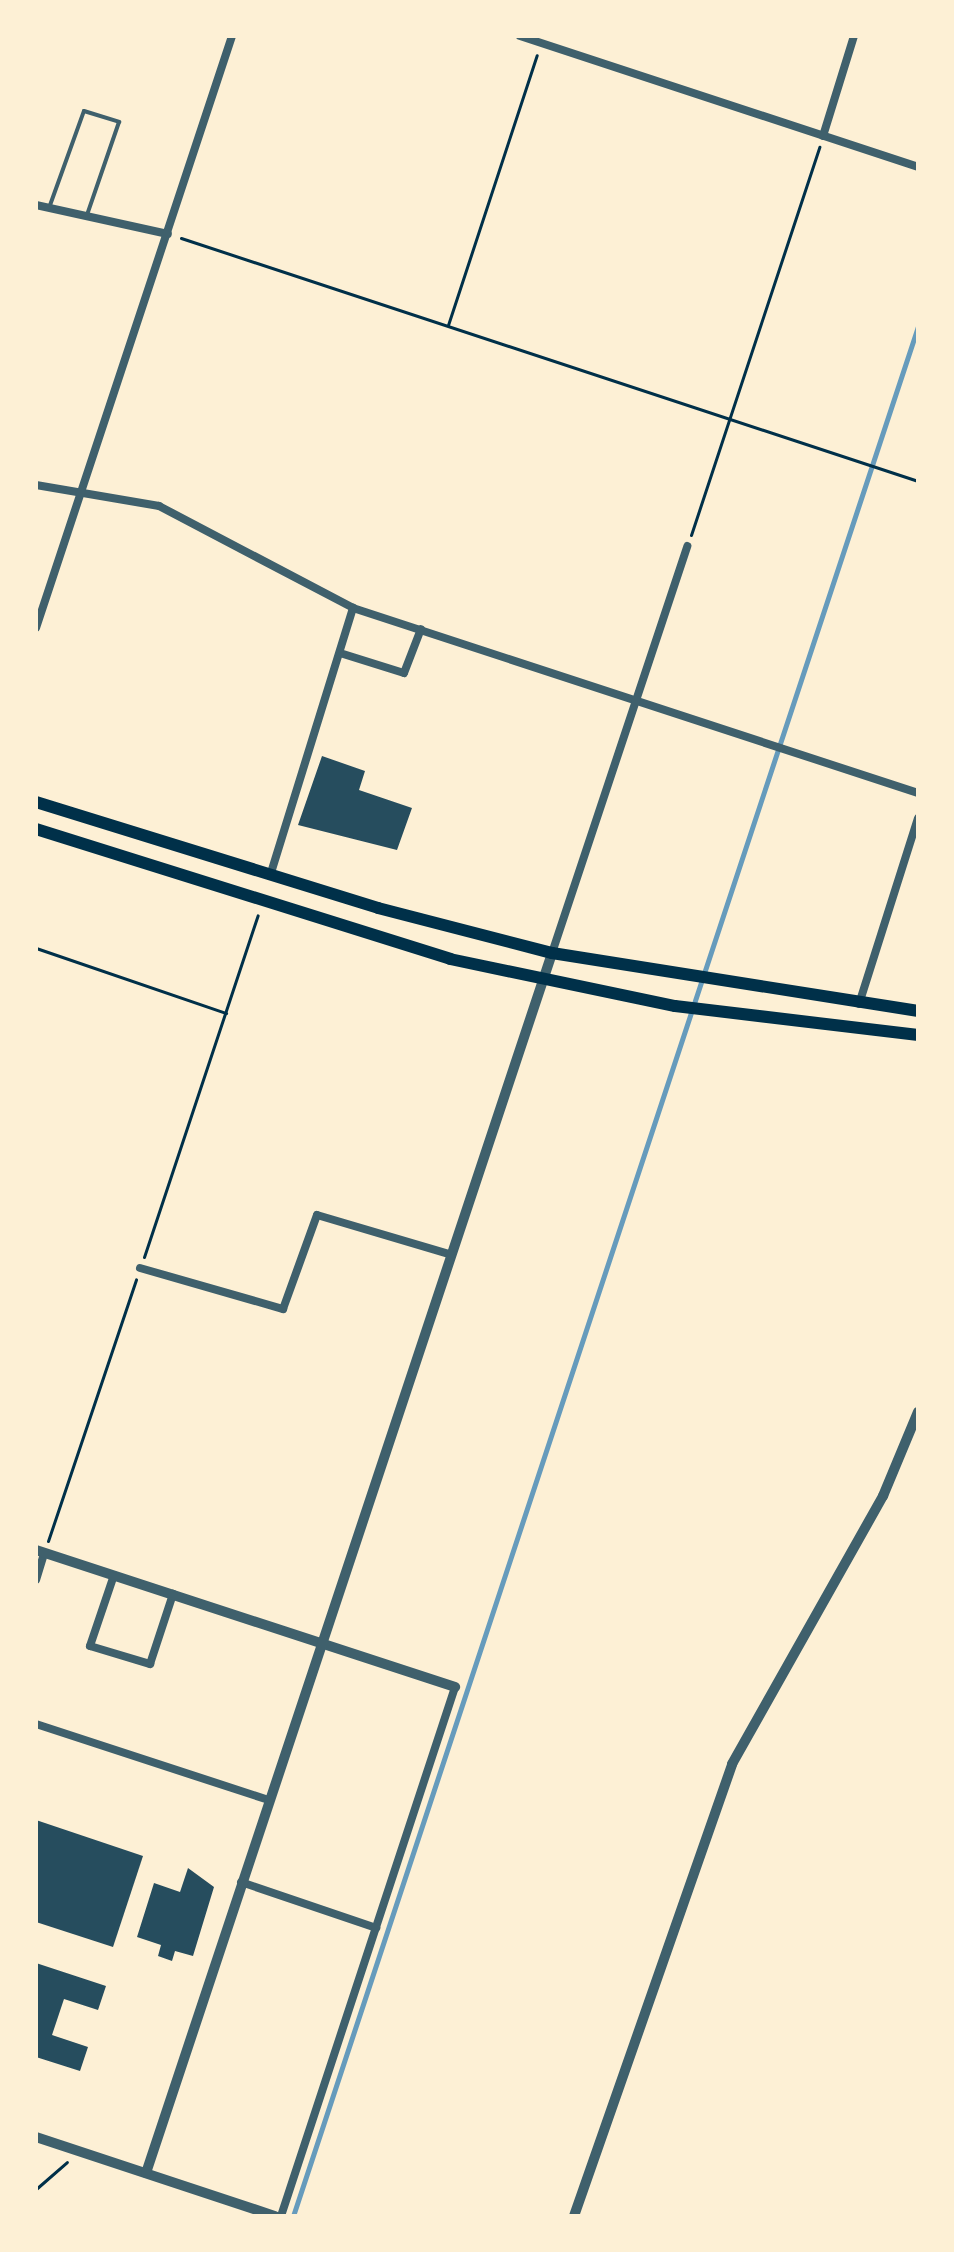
<!DOCTYPE html>
<style>
body{margin:0}
#map{position:relative;width:954px;height:2252px;overflow:hidden;background:#fdf0d5;font-family:Barlow,sans-serif}
div>[style]{position:absolute}
.stream>*{height:5px;margin:-2.5px;padding:0 2.5px;transform-origin:2.5px;border-radius:2.5px;background:#669bbc}
.building>*{inset:0;background:#264d5e}
.path>*{height:3px;margin:-1.5px;padding:0 1.5px;transform-origin:1.5px;border-radius:1.5px;background:#003049}
.service>*{height:4px;margin:-2px;padding:0 2px;transform-origin:2px;border-radius:2px;background:#3f606c}
.minor>*{height:8px;margin:-4px;padding:0 4px;transform-origin:4px;border-radius:4px;background:#3f606c}
.tertiary>*{height:10px;margin:-5px;padding:0 5px;transform-origin:5px;border-radius:5px;background:#3f606c}
.primary>*{height:12px;margin:-6px;padding:0 6px;transform-origin:6px;border-radius:6px;background:#003049}
span{translate:-50% -50%;white-space:nowrap;text-align:center;line-height:1.15;-webkit-text-stroke:6px #fdf0d5;paint-order:stroke}
.frame{position:absolute;inset:0;border:38px solid #fdf0d5;pointer-events:none}
</style>
<div id="map">
<div class="stream">
<i style="left:293px;top:2216px;width:1991px;rotate:-71.7deg"></i>
</div>
<div class="building">
<i style="clip-path:polygon(322px 756px,365px 771px,359px 790px,412px 808px,397px 850px,298px 825px)"></i>
<i style="clip-path:polygon(36px 1820px,143px 1856px,113px 1947px,36px 1922px)"></i>
<i style="clip-path:polygon(188px 1868px,214px 1887px,193px 1956px,175px 1951px,172px 1961px,158px 1956px,161px 1945px,137px 1937px,154px 1883px,180px 1892px)"></i>
<i style="clip-path:polygon(36px 1963px,106px 1986px,98px 2010px,64px 1999px,52px 2035px,88px 2047px,80px 2071px,36px 2057px)"></i>
</div>
<div class="path">
<i style="left:181px;top:238px;width:776px;rotate:18.25deg"></i>
<i style="left:448px;top:325px;width:284px;rotate:-71.8deg"></i>
<i style="left:691px;top:535px;width:409px;rotate:-71.7deg"></i>
<i style="left:36px;top:948px;width:201px;rotate:18.9deg"></i>
<i style="left:144px;top:1257px;width:360px;rotate:-71.6deg"></i>
<i style="left:48px;top:1541px;width:276px;rotate:-71.4deg"></i>
<i style="left:36px;top:2189px;width:41px;rotate:-41.1deg"></i>
</div>
<div class="service">
<i style="left:49px;top:208px;width:103px;rotate:-70.2deg"></i>
<i style="left:84px;top:111px;width:37px;rotate:17deg"></i>
<i style="left:119px;top:122px;width:98px;rotate:109deg"></i>
</div>
<div class="minor">
<i style="left:520px;top:36px;width:419px;rotate:18.2deg"></i>
<i style="left:823px;top:136px;width:105px;rotate:-72.8deg"></i>
<i style="left:36px;top:205px;width:135px;rotate:12.4deg"></i>
<i style="left:36px;top:485px;width:125px;rotate:9.7deg"></i>
<i style="left:159px;top:506px;width:219px;rotate:27.7deg"></i>
<i style="left:353px;top:608px;width:595px;rotate:18.13deg"></i>
<i style="left:36px;top:628px;width:624px;rotate:-71.68deg"></i>
<i style="left:340px;top:653px;width:67px;rotate:17.4deg"></i>
<i style="left:404px;top:673px;width:47px;rotate:-68.9deg"></i>
<i style="left:270px;top:876px;width:281px;rotate:-72.8deg"></i>
<i style="left:552px;top:953px;width:429px;rotate:-71.6deg"></i>
<i style="left:859px;top:1004px;width:195px;rotate:-72.4deg"></i>
<i style="left:140px;top:1268px;width:149px;rotate:16deg"></i>
<i style="left:283px;top:1309px;width:100px;rotate:-70.1deg"></i>
<i style="left:317px;top:1215px;width:138px;rotate:16.5deg"></i>
<i style="left:114px;top:1575px;width:75px;rotate:108.7deg"></i>
<i style="left:90px;top:1646px;width:63px;rotate:16.7deg"></i>
<i style="left:150px;top:1664px;width:74px;rotate:-71.8deg"></i>
<i style="left:36px;top:1580px;width:28px;rotate:-73deg"></i>
<i style="left:36px;top:1724px;width:244px;rotate:18.1deg"></i>
<i style="left:241px;top:1882px;width:143px;rotate:18.8deg"></i>
<i style="left:281px;top:2216px;width:557px;rotate:-71.79deg"></i>
</div>
<div class="tertiary">
<i style="left:36px;top:1550px;width:441px;rotate:18.1deg"></i>
<i style="left:36px;top:2137px;width:252px;rotate:18.3deg"></i>
<i style="left:146px;top:2173px;width:1286px;rotate:-71.59deg"></i>
<i style="left:574px;top:2216px;width:479px;rotate:-70.7deg"></i>
<i style="left:732px;top:1764px;width:308px;rotate:-60.6deg"></i>
<i style="left:883px;top:1496px;width:91px;rotate:-67.4deg"></i>
</div>
<div class="primary">
<i style="left:36px;top:802px;width:358px;rotate:17.2deg"></i>
<i style="left:378px;top:908px;width:180px;rotate:14.5deg"></i>
<i style="left:552px;top:953px;width:371px;rotate:9deg"></i>
<i style="left:36px;top:829px;width:434px;rotate:17.4deg"></i>
<i style="left:450px;top:959px;width:230px;rotate:11.8deg"></i>
<i style="left:675px;top:1006px;width:245px;rotate:6.8deg"></i>
</div>
<div class="frame"></div>
</div>
